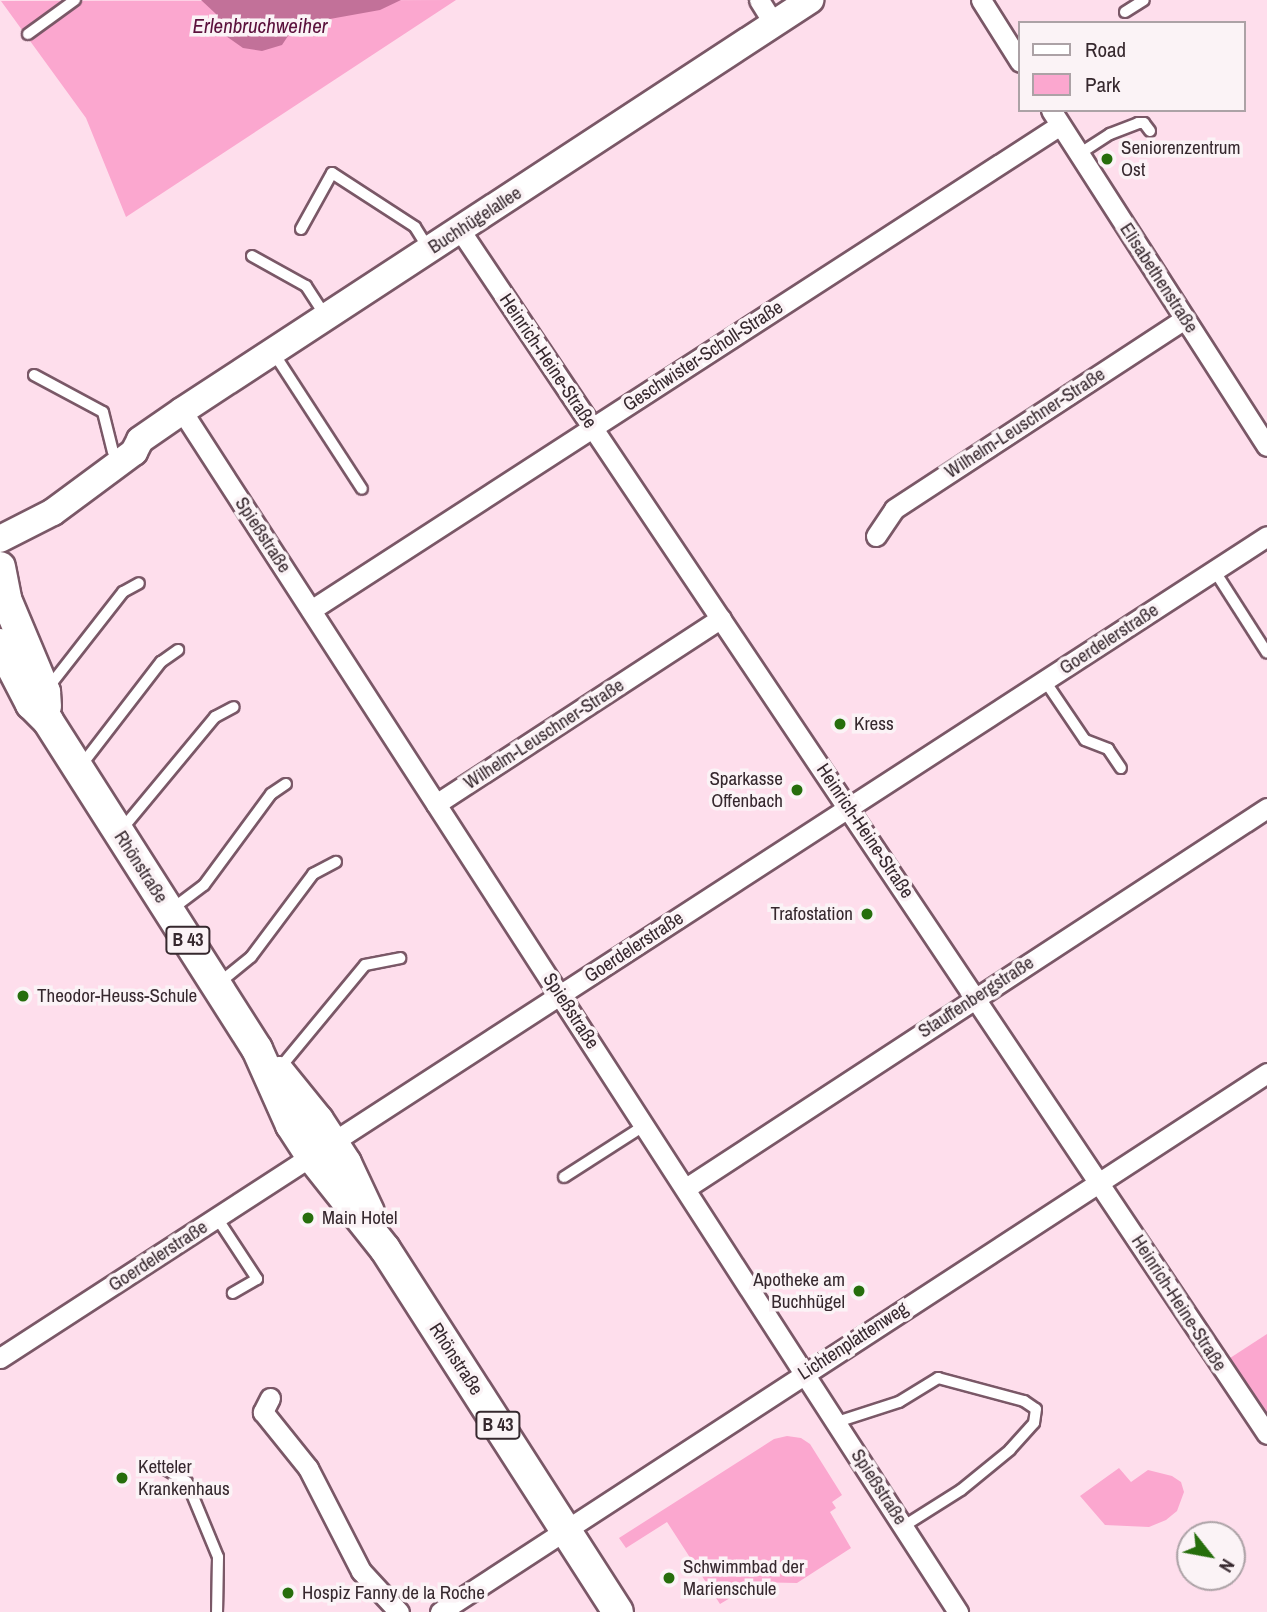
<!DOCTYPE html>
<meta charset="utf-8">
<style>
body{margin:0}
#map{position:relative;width:1267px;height:1612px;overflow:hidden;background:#fedeec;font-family:"Archivo Narrow",sans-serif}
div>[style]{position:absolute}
.green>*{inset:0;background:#fba7cf}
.water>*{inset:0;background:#c27199}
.roads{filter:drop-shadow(2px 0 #7a5867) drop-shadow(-2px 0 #7a5867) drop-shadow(0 2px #7a5867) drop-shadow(0 -2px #7a5867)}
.lane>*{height:10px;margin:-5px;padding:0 5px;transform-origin:5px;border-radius:5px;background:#fff}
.street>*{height:19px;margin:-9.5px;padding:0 9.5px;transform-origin:9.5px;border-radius:9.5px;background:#fff}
.secondary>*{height:26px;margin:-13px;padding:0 13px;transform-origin:13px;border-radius:13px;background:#fff}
.primary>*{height:30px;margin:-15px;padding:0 15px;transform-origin:15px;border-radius:15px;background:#fff}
.dots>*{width:19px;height:19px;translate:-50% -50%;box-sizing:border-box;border:4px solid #fbf3f6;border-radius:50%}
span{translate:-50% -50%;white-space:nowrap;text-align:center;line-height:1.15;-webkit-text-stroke:7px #fbf3f6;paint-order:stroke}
.shield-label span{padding:2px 5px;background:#fbf3f6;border:2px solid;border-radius:5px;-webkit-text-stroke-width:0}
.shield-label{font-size:18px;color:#36282e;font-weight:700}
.poi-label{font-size:19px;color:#36282e}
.left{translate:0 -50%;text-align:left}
.right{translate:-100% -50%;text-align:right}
.street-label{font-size:19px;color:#36282e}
.water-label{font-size:21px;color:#5b113c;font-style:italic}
.legend{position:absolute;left:1018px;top:21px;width:228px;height:91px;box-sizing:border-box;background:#fbf3f6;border:2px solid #aca2a6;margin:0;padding:9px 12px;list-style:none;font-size:21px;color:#36282e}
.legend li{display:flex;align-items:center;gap:14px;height:35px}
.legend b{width:35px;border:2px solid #aca2a6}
.north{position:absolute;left:1176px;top:1521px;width:70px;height:70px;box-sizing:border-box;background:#fbf3f6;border:2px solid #aca2a6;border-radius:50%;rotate:121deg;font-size:19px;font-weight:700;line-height:28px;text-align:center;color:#36282e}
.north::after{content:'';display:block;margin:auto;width:24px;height:32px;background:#266e0c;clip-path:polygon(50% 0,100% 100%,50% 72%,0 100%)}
</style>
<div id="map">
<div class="green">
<i style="clip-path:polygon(456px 0,126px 217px,86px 118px,1px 1px)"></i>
<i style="clip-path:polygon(1267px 1334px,1267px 1420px,1227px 1360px)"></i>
<i style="clip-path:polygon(787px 1436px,801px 1438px,810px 1444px,842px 1495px,832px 1502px,836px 1508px,830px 1512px,851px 1548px,797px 1583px,757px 1582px,720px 1604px,667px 1522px,626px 1548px,619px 1538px,774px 1439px)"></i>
<i style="clip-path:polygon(1119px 1468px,1131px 1482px,1148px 1470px,1172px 1476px,1181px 1482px,1184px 1492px,1177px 1511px,1166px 1520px,1149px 1527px,1105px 1525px,1080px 1496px)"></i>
</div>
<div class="water">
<i style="clip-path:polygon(201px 0,401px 0,380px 10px,302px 24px,294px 27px,282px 45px,262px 51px,243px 48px,226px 36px,216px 14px)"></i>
</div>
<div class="roads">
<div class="lane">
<i style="left:1125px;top:12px;width:22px;rotate:-32deg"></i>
<i style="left:28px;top:34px;width:58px;rotate:-35.9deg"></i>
<i style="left:1079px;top:154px;width:37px;rotate:-33deg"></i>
<i style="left:1110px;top:134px;width:30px;rotate:-21deg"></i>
<i style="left:1138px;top:123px;width:6px"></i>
<i style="left:1144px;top:123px;width:10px;rotate:53deg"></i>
<i style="left:301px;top:229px;width:64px;rotate:-61deg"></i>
<i style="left:332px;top:173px;width:99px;rotate:33deg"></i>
<i style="left:415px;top:227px;width:26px;rotate:58deg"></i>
<i style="left:252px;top:256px;width:62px;rotate:29.1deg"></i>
<i style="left:306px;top:286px;width:37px;rotate:57deg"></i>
<i style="left:273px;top:352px;width:163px;rotate:57deg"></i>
<i style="left:34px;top:375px;width:78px;rotate:28.2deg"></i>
<i style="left:103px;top:412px;width:41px;rotate:76deg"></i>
<i style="left:1214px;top:570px;width:98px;rotate:57.4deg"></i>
<i style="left:1045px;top:681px;width:71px;rotate:55.9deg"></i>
<i style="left:1085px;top:740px;width:25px;rotate:21deg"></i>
<i style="left:1108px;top:749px;width:23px;rotate:56deg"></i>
<i style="left:48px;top:688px;width:122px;rotate:-52deg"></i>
<i style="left:123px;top:592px;width:18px;rotate:-29deg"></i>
<i style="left:80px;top:767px;width:133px;rotate:-52.4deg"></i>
<i style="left:161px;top:662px;width:21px;rotate:-35deg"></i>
<i style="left:122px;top:829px;width:146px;rotate:-50.3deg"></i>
<i style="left:215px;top:717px;width:21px;rotate:-28deg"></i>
<i style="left:172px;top:909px;width:40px;rotate:-37deg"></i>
<i style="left:204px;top:885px;width:113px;rotate:-53.6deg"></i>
<i style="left:271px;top:794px;width:18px;rotate:-34deg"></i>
<i style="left:219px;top:983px;width:41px;rotate:-39.1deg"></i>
<i style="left:251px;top:957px;width:104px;rotate:-53.2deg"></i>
<i style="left:313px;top:874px;width:26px;rotate:-28deg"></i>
<i style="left:279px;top:1069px;width:135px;rotate:-50.4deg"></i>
<i style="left:365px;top:965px;width:36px;rotate:-11deg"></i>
<i style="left:564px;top:1177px;width:96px;rotate:-32.7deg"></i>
<i style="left:217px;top:1218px;width:73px;rotate:56.7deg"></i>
<i style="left:257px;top:1279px;width:28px;rotate:150deg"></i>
<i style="left:837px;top:1422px;width:65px;rotate:-17.9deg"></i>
<i style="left:899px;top:1402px;width:46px;rotate:-31.6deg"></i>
<i style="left:938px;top:1378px;width:89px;rotate:15deg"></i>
<i style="left:1024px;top:1401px;width:14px;rotate:34deg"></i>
<i style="left:1036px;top:1409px;width:14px;rotate:98deg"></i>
<i style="left:1034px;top:1423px;width:36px;rotate:132deg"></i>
<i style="left:1010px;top:1450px;width:63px;rotate:140.8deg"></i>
<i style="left:961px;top:1490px;width:67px;rotate:147.7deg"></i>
<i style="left:167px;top:1470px;width:23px;rotate:31deg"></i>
<i style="left:187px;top:1482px;width:81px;rotate:67.5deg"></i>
<i style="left:218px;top:1557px;width:55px;rotate:91deg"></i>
</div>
<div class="street">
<i style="left:759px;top:0;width:28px;rotate:58deg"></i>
<i style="left:981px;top:0;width:73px;rotate:57.8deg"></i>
<i style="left:1051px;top:110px;width:399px;rotate:57.3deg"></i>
<i style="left:460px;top:230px;width:1449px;rotate:56.17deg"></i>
<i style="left:182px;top:411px;width:1430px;rotate:57.13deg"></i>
<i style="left:876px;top:536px;width:32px;rotate:-56deg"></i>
<i style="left:894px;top:509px;width:347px;rotate:-33.2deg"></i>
<i style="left:311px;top:610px;width:892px;rotate:-32.92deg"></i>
<i style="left:436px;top:804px;width:340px;rotate:-33.1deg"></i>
<i style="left:686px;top:1188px;width:694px;rotate:-33.19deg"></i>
<i style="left:0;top:1358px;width:1510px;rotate:-32.97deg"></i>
<i style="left:270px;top:1398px;width:16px;rotate:117deg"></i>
<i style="left:263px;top:1412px;width:72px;rotate:51.2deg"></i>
<i style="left:308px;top:1468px;width:116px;rotate:62.8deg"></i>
<i style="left:361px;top:1571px;width:56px;rotate:47.2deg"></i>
<i style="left:440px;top:1612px;width:987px;rotate:-33.09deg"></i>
</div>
<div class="secondary">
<i style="left:0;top:539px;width:59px;rotate:-27deg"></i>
<i style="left:53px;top:512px;width:101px;rotate:-36.5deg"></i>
<i style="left:134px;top:452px;width:13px;rotate:-63deg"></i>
<i style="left:140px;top:440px;width:51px;rotate:-34.6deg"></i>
<i style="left:182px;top:411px;width:751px;rotate:-33.2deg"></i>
</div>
<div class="primary">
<i style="left:0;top:567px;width:33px;rotate:79deg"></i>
<i style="left:6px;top:599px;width:101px;rotate:67.2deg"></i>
<i style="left:45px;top:692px;width:14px;rotate:86deg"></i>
<i style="left:0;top:644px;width:68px;rotate:62.7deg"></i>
<i style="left:31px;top:704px;width:24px;rotate:45deg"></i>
<i style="left:48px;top:721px;width:389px;rotate:57.5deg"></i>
<i style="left:257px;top:1049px;width:83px;rotate:65.9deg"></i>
<i style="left:291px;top:1125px;width:37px;rotate:57deg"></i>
<i style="left:311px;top:1156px;width:119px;rotate:51.5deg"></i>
<i style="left:385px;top:1249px;width:431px;rotate:57.3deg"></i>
<i style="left:279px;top:1072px;width:62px;rotate:50.9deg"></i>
<i style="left:318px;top:1120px;width:51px;rotate:56.9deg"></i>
<i style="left:346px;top:1163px;width:54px;rotate:64.9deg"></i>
</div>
</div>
<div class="dots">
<i style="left:1107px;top:159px;background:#266e0c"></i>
<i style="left:840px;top:724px;background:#266e0c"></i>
<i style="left:797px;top:790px;background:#266e0c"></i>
<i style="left:867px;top:914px;background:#266e0c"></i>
<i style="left:23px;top:996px;background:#266e0c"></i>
<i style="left:308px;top:1218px;background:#266e0c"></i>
<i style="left:859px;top:1291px;background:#266e0c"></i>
<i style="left:122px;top:1478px;background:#266e0c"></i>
<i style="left:669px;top:1578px;background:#266e0c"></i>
<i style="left:288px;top:1593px;background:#266e0c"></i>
</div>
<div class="shield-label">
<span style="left:188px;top:940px">B 43</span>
<span style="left:498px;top:1425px">B 43</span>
</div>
<div class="poi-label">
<span class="left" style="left:1121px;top:159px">Seniorenzentrum<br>Ost</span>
<span class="left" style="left:854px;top:724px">Kress</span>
<span class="right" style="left:783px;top:790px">Sparkasse<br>Offenbach</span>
<span class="right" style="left:853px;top:914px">Trafostation</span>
<span class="left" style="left:37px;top:996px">Theodor-Heuss-Schule</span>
<span class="left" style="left:322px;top:1218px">Main Hotel</span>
<span class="right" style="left:845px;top:1291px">Apotheke am<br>Buchhügel</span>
<span class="left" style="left:138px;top:1478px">Ketteler<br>Krankenhaus</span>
<span class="left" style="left:683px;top:1578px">Schwimmbad der<br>Marienschule</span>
<span class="left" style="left:302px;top:1593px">Hospiz Fanny de la Roche</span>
</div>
<div class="street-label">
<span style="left:475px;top:220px;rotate:-33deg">Buchhügelallee</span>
<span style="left:1159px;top:278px;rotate:57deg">Elisabethenstraße</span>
<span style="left:703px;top:356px;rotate:-33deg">Geschwister-Scholl-Straße</span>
<span style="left:548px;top:361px;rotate:56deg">Heinrich-Heine-Straße</span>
<span style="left:1025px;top:423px;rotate:-33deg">Wilhelm-Leuschner-Straße</span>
<span style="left:263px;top:535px;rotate:57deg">Spießstraße</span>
<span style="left:1109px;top:639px;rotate:-33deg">Goerdelerstraße</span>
<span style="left:544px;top:734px;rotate:-33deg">Wilhelm-Leuschner-Straße</span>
<span style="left:865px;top:831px;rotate:56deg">Heinrich-Heine-Straße</span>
<span style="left:141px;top:867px;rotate:57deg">Rhönstraße</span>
<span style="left:634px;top:947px;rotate:-33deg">Goerdelerstraße</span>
<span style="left:976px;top:997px;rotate:-33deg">Stauffenbergstraße</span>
<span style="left:571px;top:1011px;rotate:57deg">Spießstraße</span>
<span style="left:158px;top:1256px;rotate:-33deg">Goerdelerstraße</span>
<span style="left:1179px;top:1303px;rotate:57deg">Heinrich-Heine-Straße</span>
<span style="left:853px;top:1341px;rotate:-33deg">Lichtenplattenweg</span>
<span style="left:456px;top:1359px;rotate:57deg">Rhönstraße</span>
<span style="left:879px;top:1487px;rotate:57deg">Spießstraße</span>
</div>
<div class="water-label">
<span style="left:260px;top:26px">Erlenbruchweiher</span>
</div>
<ul class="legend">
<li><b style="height:9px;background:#fff"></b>Road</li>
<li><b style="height:19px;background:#fba7cf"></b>Park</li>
</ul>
<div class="north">N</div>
</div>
